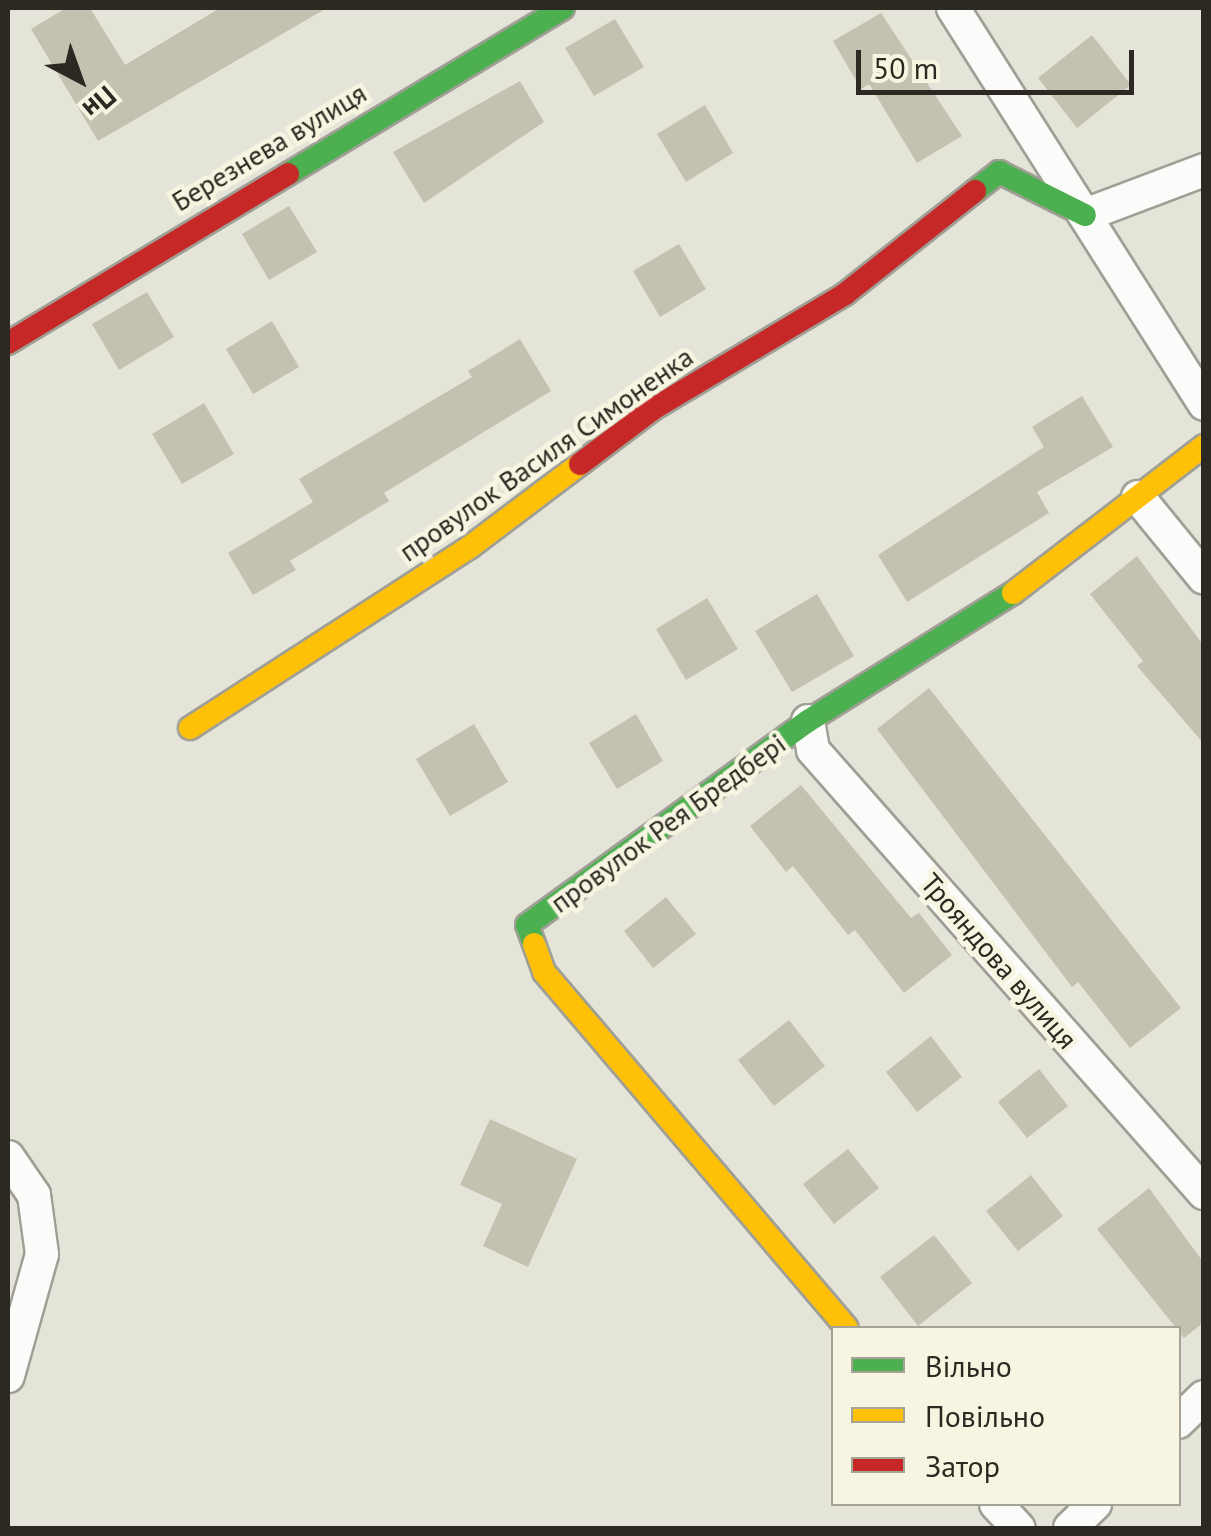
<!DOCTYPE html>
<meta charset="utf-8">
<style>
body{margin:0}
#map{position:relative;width:1211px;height:1536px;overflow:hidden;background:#e5e4d9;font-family:"PT Sans",sans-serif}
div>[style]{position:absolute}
.building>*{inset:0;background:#c4c1b1}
.roads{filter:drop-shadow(2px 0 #a09f96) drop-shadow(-2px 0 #a09f96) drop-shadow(0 2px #a09f96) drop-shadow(0 -2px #a09f96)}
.street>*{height:32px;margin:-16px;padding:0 16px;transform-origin:16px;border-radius:16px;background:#fbfbf9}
.fast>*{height:22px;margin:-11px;padding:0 11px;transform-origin:11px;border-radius:11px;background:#4caf50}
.slow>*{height:22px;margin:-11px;padding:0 11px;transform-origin:11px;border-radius:11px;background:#ffc107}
.jam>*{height:22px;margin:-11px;padding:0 11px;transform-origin:11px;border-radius:11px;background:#c62828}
span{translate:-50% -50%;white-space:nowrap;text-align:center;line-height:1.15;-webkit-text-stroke:9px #f7f4e1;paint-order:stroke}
.street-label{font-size:28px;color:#2b2922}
.frame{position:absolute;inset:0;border:10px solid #2b2922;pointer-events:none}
.legend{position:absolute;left:831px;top:1326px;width:350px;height:180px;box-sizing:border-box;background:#f7f4e1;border:2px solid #a5a395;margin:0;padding:12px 18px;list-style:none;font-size:30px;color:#2b2922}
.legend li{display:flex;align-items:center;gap:20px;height:50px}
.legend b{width:50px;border:2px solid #a5a395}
.north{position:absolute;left:30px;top:30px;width:100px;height:100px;-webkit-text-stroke:8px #f7f4e1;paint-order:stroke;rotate:139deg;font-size:28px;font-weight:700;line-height:40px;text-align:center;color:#2b2922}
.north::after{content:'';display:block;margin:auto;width:35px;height:45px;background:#2b2922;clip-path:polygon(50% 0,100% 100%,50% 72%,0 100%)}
.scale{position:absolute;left:856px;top:50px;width:278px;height:45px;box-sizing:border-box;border:5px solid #2b2922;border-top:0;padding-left:12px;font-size:30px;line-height:35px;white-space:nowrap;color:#2b2922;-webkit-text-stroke:8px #f7f4e1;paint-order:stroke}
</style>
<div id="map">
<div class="building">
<i style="clip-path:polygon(66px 8px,90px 8px,125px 65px,220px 8px,327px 8px,98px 141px,31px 29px)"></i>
<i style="clip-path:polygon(881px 13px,962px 136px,917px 163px,869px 84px,861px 89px,833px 41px)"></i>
<i style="clip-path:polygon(615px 19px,644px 67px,594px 96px,565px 48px)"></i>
<i style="clip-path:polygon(1092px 35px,1131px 85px,1077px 128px,1038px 78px)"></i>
<i style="clip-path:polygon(520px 81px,544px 122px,424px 203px,393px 152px)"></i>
<i style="clip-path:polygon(705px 105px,733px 153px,686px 182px,657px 134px)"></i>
<i style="clip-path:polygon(289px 206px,317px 252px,269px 280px,242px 234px)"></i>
<i style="clip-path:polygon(679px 244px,706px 289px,660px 317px,633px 271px)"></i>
<i style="clip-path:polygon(147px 292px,174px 337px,119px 370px,92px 324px)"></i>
<i style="clip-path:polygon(272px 321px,299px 367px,253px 394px,226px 349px)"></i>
<i style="clip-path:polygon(520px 339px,551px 391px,384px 493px,389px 501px,290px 561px,296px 570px,253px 595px,228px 553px,313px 502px,299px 479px,472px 377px,468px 371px)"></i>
<i style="clip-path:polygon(1082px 396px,1113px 447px,1037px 492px,1049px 513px,907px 602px,878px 555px,1044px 447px,1032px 427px)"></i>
<i style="clip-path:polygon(204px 403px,234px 454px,182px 484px,152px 434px)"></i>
<i style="clip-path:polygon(1137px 556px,1204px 646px,1204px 744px,1137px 666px,1143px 661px,1090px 594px)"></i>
<i style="clip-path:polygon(817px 594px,854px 656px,792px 692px,755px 631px)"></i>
<i style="clip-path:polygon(707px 598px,738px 649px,686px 680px,656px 629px)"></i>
<i style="clip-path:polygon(929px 688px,1181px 1008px,1130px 1048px,1078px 982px,1072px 987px,877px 729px)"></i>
<i style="clip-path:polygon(636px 714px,663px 761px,617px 789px,589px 743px)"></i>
<i style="clip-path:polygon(474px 724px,508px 782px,450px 816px,416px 759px)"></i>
<i style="clip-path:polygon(801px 785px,911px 918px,919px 913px,952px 955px,904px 993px,855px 930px,848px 935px,793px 866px,786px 872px,750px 826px)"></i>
<i style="clip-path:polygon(666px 897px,696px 934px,653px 968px,624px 931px)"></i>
<i style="clip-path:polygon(789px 1020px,825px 1066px,774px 1106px,738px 1060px)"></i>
<i style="clip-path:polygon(931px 1036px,962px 1077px,917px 1112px,886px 1072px)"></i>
<i style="clip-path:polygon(1039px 1069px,1068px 1106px,1027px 1138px,998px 1102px)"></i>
<i style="clip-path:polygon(490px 1119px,577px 1159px,528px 1267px,483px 1246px,502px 1204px,460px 1185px)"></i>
<i style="clip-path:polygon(848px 1149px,879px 1188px,834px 1224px,803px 1184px)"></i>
<i style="clip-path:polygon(1031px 1175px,1063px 1216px,1018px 1251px,986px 1211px)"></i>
<i style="clip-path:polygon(1149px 1188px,1204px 1263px,1204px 1322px,1184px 1338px,1097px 1229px)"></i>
<i style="clip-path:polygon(934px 1235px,972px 1283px,918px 1326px,880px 1277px)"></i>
</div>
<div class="roads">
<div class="street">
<i style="left:953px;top:8px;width:469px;rotate:57.6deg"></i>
<i style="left:1085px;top:215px;width:127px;rotate:-20.7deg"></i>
<i style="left:1138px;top:497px;width:104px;rotate:50.8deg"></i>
<i style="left:808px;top:721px;width:29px;rotate:80deg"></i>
<i style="left:813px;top:750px;width:591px;rotate:48.57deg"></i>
<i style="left:8px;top:1157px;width:46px;rotate:55.6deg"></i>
<i style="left:34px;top:1195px;width:60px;rotate:82.3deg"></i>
<i style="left:42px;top:1254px;width:127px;rotate:105.6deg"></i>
<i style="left:1178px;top:1422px;width:36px;rotate:-44deg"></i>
<i style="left:996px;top:1504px;width:33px;rotate:47deg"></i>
<i style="left:1070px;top:1528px;width:35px;rotate:-44deg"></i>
</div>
<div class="fast">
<i style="left:288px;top:174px;width:321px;rotate:-31.1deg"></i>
<i style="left:975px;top:191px;width:31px;rotate:-38deg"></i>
<i style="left:999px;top:172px;width:96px;rotate:26.6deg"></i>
<i style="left:534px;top:944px;width:20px;rotate:-110deg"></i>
<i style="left:527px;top:925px;width:347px;rotate:-36deg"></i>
<i style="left:808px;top:721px;width:242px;rotate:-32deg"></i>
</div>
<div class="slow">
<i style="left:1013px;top:593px;width:241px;rotate:-37.6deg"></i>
<i style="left:190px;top:728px;width:333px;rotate:-32.9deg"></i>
<i style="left:470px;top:547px;width:138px;rotate:-37deg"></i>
<i style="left:534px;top:944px;width:30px;rotate:70deg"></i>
<i style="left:544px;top:972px;width:467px;rotate:49.6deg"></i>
</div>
<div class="jam">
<i style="left:8px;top:343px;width:327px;rotate:-31.1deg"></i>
<i style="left:580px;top:464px;width:91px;rotate:-37deg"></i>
<i style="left:653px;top:409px;width:224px;rotate:-30.9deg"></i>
<i style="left:845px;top:294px;width:166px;rotate:-38.4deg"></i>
</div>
</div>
<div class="street-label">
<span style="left:269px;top:147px;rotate:-31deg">Березнева вулиця</span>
<span style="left:546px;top:454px;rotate:-35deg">провулок Василя Симоненка</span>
<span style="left:668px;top:823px;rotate:-36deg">провулок Рея Бредбері</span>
<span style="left:999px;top:961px;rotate:49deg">Трояндова вулиця</span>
</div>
<div class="frame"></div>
<ul class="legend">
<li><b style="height:12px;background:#4caf50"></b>Вільно</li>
<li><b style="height:12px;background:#ffc107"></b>Повільно</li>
<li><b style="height:12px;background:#c62828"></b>Затор</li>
</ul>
<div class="north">Пн</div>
<div class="scale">50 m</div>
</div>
